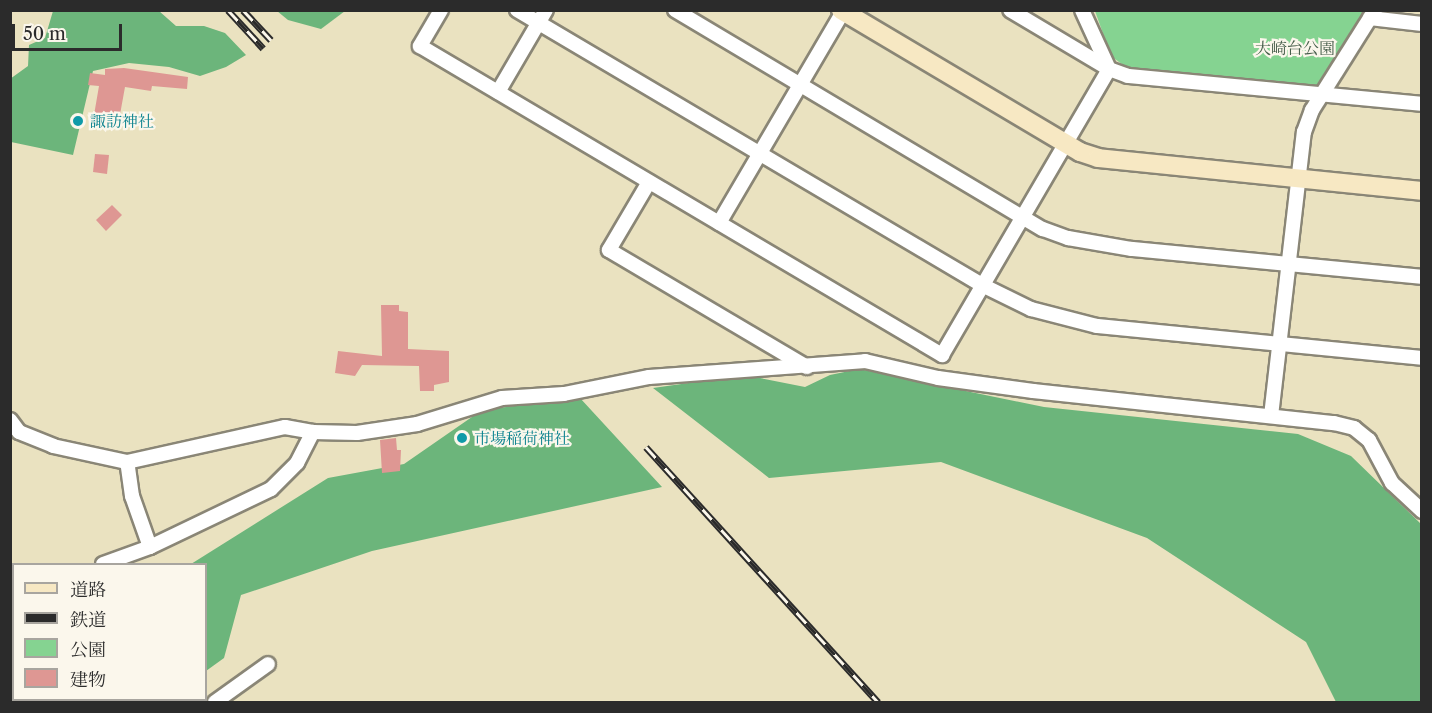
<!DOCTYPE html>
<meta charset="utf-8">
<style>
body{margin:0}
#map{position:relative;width:1432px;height:713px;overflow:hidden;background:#eae2c0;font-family:"Libre Caslon Text","Noto Serif JP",serif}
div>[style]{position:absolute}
.green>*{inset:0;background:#85d391}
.forest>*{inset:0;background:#6cb57b}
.building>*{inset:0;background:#de9793}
.roads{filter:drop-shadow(2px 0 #8a8676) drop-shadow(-2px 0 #8a8676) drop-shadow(0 2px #8a8676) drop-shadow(0 -2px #8a8676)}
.street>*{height:14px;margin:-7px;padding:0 7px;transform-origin:7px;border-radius:7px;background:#fff}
.secondary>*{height:18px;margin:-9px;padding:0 9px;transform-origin:9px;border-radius:9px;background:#f7e8c3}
.rail>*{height:7px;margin-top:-3.5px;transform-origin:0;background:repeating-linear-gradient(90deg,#fbf7ec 0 14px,#2b2b2b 0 28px);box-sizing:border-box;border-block:2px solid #2b2b2b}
.dots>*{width:16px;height:16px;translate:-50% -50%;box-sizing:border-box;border:3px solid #fbf7ec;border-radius:50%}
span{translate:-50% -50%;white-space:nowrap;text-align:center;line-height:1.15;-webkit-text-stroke:4.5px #fbf7ec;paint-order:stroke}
.park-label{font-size:16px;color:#465d4a}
.culture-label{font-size:16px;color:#0d838f}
.left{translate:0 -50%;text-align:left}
.frame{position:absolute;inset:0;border:12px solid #2b2b2b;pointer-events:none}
.legend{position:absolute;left:12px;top:563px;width:195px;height:138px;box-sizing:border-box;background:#fbf7ec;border:2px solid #a8a59f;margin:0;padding:8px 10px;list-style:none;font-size:18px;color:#2b2b2b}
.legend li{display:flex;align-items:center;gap:12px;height:30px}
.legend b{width:30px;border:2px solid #a8a59f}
.scale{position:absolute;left:12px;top:24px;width:110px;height:27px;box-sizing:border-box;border:3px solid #2b2b2b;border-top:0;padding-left:8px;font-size:18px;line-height:21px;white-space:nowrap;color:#2b2b2b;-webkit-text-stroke:4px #fbf7ec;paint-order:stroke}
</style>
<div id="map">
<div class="green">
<i style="clip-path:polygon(1095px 11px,1369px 11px,1322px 83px,1313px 88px,1127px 68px,1111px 56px)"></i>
</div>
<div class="forest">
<i style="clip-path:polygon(53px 11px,159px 11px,176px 26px,204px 26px,225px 33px,246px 55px,226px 67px,200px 76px,169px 67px,129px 63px,93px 71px,73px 155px,11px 142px,10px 79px,28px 66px,29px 45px,45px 38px)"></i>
<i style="clip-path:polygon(277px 11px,345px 11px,321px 29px,288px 20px)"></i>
<i style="clip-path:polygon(859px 369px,1044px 407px,1298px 434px,1351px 456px,1421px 524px,1421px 702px,1336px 702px,1306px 642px,1147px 538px,941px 462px,769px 478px,653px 388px,745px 375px,805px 387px,830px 375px)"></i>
<i style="clip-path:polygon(580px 398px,662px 487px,372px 551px,241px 595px,224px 658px,206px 671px,206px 564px,191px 564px,328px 478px,404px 464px,482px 410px)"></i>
</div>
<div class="building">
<i style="clip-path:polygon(124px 68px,188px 77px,187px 89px,152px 86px,151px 91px,125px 87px,119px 120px,94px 115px,99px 86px,88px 85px,90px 73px,105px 75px,105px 69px)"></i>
<i style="clip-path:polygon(95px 154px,109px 155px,107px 174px,93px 172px)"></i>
<i style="clip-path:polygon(112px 205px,122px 215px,106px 231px,96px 220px)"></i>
<i style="clip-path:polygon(381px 305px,399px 305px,399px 311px,408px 312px,408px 349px,449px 351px,449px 382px,434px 385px,434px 391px,420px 391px,419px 366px,362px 365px,355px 376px,335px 373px,338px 351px,382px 356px)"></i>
<i style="clip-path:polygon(396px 438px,397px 450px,401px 450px,400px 471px,382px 473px,380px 440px)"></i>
</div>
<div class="roads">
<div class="street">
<i style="left:441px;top:10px;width:42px;rotate:120.3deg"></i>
<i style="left:420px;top:46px;width:607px;rotate:30.62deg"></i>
<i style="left:942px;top:355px;width:331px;rotate:-59.7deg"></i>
<i style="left:1109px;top:69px;width:115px;rotate:-149.2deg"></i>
<i style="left:517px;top:10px;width:540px;rotate:30.6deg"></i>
<i style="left:982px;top:285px;width:55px;rotate:26.1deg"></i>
<i style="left:1031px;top:309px;width:68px;rotate:14.4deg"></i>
<i style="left:1097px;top:326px;width:327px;rotate:5.6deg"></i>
<i style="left:675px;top:10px;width:428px;rotate:30.8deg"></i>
<i style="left:1043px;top:229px;width:27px;rotate:20deg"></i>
<i style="left:1068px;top:238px;width:65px;rotate:9.8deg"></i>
<i style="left:1132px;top:249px;width:291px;rotate:5.5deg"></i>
<i style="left:1082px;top:10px;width:65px;rotate:65.4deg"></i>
<i style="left:1109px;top:69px;width:20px;rotate:20deg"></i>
<i style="left:1128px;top:76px;width:295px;rotate:5.4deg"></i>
<i style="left:1370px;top:18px;width:52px;rotate:6.6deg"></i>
<i style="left:498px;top:92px;width:95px;rotate:-59.7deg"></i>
<i style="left:649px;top:182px;width:79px;rotate:120.5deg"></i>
<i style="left:609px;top:250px;width:230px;rotate:30.6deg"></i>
<i style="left:719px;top:223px;width:247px;rotate:-59.6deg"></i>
<i style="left:1271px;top:416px;width:286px;rotate:-83.4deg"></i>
<i style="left:1304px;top:132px;width:23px;rotate:-70deg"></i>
<i style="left:1312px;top:110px;width:118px;rotate:-57.8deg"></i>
<i style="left:10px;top:420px;width:15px;rotate:53deg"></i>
<i style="left:19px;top:432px;width:37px;rotate:22deg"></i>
<i style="left:53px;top:446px;width:76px;rotate:12.2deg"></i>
<i style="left:127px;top:462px;width:162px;rotate:-12.5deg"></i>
<i style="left:285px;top:427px;width:28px;rotate:10deg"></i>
<i style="left:313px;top:432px;width:44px;rotate:1.3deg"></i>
<i style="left:357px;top:433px;width:61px;rotate:-8.5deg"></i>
<i style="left:417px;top:424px;width:89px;rotate:-17deg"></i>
<i style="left:502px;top:398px;width:62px;rotate:-3.7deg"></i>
<i style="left:564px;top:394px;width:87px;rotate:-11.3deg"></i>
<i style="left:649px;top:377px;width:217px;rotate:-4.2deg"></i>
<i style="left:865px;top:361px;width:75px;rotate:13.1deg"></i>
<i style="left:938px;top:378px;width:96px;rotate:7.8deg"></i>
<i style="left:1033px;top:391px;width:303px;rotate:6.1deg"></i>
<i style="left:1334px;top:423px;width:21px;rotate:14deg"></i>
<i style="left:1354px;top:428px;width:19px;rotate:39deg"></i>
<i style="left:1369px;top:440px;width:49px;rotate:61.9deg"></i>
<i style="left:1392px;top:483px;width:41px;rotate:43deg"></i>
<i style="left:150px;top:547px;width:134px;rotate:-25.6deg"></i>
<i style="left:271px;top:489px;width:37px;rotate:-45deg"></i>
<i style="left:297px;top:463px;width:35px;rotate:-63deg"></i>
<i style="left:103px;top:564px;width:50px;rotate:-19.9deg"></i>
<i style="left:150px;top:547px;width:54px;rotate:-109.4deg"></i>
<i style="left:132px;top:496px;width:34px;rotate:-98deg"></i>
<i style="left:10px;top:599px;width:4px;rotate:-27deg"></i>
<i style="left:215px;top:702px;width:65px;rotate:-35.6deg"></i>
</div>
<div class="secondary">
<i style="left:841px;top:10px;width:278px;rotate:30.7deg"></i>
<i style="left:1080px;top:152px;width:19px;rotate:18deg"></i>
<i style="left:1098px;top:158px;width:326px;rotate:5.8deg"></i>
</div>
</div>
<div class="rail">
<i style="left:228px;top:10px;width:52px;rotate:47.4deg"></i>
<i style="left:243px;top:10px;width:41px;rotate:47deg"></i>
<i style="left:646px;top:447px;width:345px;rotate:47.7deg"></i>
</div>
<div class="dots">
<i style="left:78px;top:121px;background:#0f9aa8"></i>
<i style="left:462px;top:438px;background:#0f9aa8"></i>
</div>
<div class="park-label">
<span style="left:1295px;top:48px">大崎台公園</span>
</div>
<div class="culture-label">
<span class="left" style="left:90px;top:121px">諏訪神社</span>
<span class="left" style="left:474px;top:438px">市場稲荷神社</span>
</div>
<div class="frame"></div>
<ul class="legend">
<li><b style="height:8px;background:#f7e8c3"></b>道路</li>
<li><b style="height:8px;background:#2b2b2b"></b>鉄道</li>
<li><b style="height:16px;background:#85d391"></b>公園</li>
<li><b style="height:16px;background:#de9793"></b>建物</li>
</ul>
<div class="scale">50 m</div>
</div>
